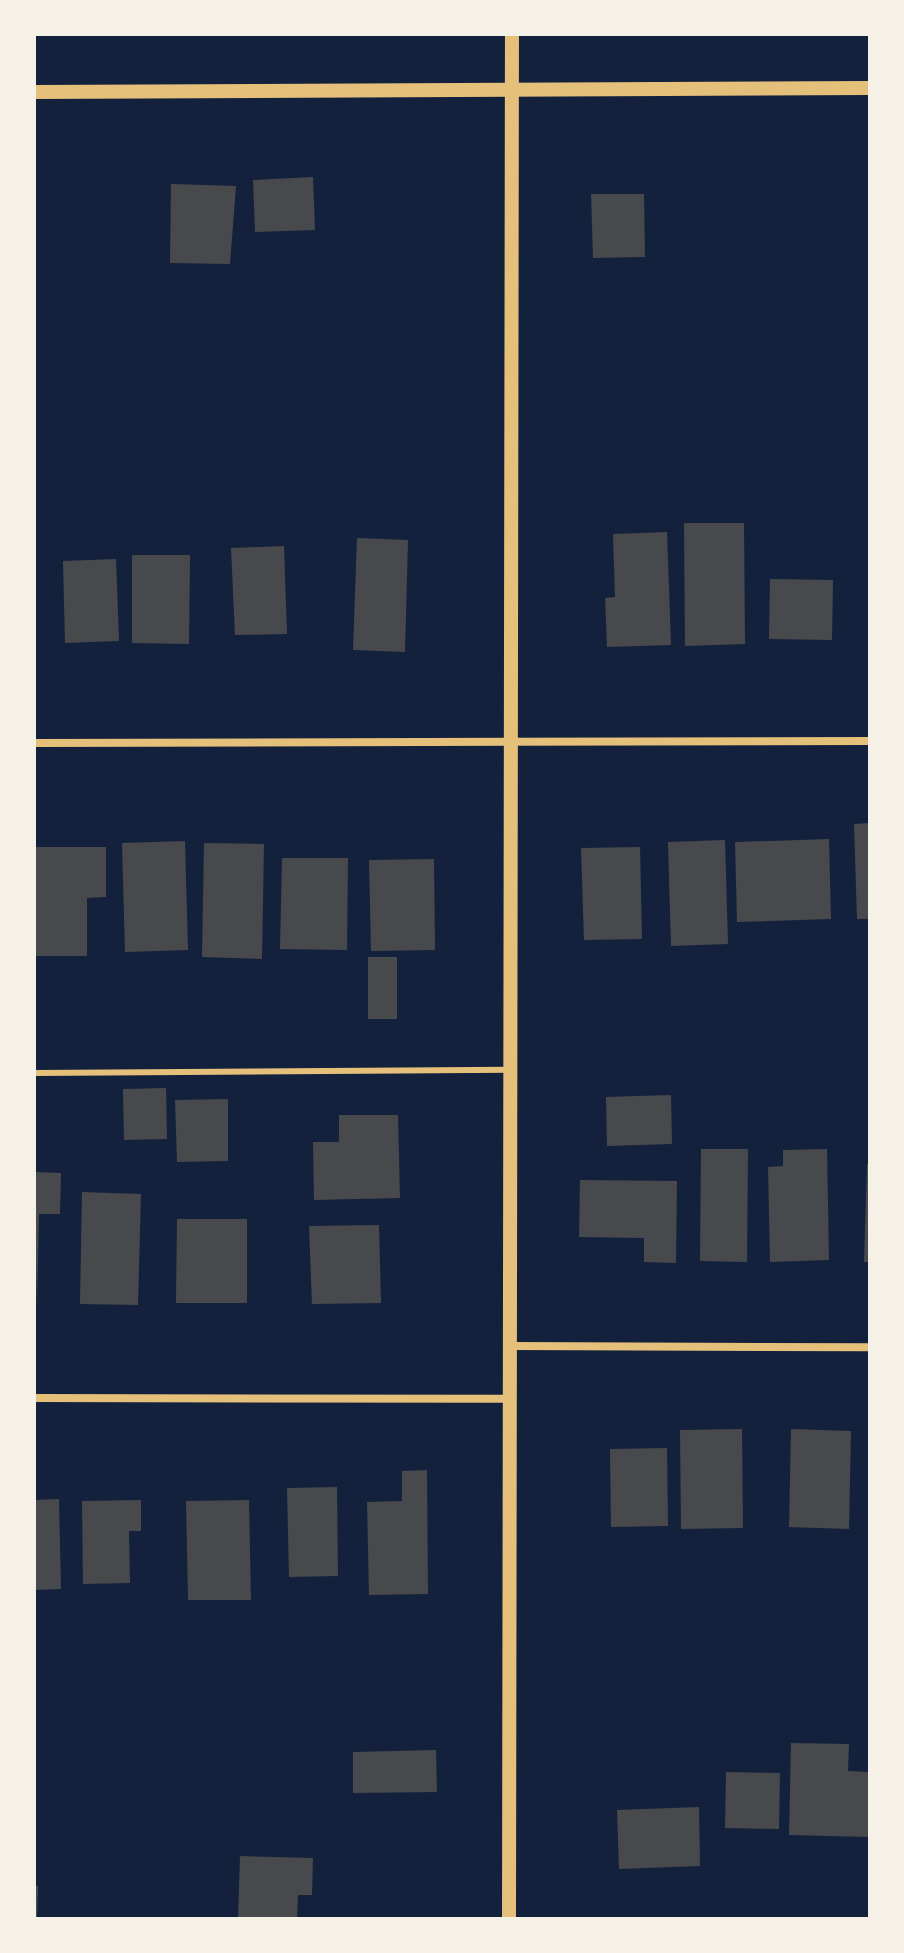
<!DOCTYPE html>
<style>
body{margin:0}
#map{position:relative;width:904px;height:1953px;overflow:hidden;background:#14213d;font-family:Georgia,serif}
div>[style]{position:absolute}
.building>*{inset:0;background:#48494c}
.service>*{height:6px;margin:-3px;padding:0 3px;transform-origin:3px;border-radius:3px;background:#e5c07b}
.minor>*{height:8px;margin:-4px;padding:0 4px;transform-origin:4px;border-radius:4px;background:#e5c07b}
.tertiary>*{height:14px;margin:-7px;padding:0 7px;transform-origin:7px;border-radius:7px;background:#e5c07b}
span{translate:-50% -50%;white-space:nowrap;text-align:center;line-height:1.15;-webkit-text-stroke:8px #f6f1e7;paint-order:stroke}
.frame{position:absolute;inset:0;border:36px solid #f6f1e7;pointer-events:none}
</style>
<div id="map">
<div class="building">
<i style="clip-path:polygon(313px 177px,315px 230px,255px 232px,253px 180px)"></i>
<i style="clip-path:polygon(171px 184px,236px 186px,230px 264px,170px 263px)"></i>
<i style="clip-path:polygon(591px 194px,644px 194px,645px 257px,593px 258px)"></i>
<i style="clip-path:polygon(684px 523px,744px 523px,745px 644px,685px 646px)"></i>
<i style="clip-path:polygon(667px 532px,671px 645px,607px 647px,605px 598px,615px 597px,613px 534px)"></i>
<i style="clip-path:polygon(357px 538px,408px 540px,405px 652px,353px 650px)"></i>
<i style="clip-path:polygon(284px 546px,287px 634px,235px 635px,231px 548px)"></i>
<i style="clip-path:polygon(132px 555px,190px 555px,189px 644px,132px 643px)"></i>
<i style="clip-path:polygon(116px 559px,119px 641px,65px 643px,63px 561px)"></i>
<i style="clip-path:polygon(770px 579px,833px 580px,832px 640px,769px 639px)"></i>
<i style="clip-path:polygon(870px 823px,870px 919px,857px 919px,854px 824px)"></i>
<i style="clip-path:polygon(829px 839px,831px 919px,737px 922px,735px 842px)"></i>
<i style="clip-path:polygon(725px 840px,728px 944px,671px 946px,668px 842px)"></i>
<i style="clip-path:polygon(185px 841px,188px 950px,125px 952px,122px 843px)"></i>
<i style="clip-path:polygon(204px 843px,264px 844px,262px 959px,202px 957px)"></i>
<i style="clip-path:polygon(34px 847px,106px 847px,106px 897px,87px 898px,87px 956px,34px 956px)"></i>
<i style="clip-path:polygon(640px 847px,642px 939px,584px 940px,581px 848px)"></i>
<i style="clip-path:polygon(282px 858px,348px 858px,347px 950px,280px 949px)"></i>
<i style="clip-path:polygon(434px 859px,435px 950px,371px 951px,369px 860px)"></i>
<i style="clip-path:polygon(368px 957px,397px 957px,397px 1019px,368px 1019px)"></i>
<i style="clip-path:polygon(166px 1088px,167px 1139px,124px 1140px,123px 1089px)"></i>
<i style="clip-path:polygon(671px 1095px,672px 1144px,607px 1146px,606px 1097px)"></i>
<i style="clip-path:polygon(228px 1099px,228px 1161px,177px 1162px,175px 1100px)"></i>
<i style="clip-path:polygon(339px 1115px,398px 1115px,400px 1198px,314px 1200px,313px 1142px,339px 1142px)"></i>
<i style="clip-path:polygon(701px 1149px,748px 1149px,747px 1262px,700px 1261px)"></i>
<i style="clip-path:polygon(827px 1149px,829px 1260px,770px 1262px,768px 1167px,783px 1166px,783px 1150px)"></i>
<i style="clip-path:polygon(867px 1164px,870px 1164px,870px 1262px,864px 1262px)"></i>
<i style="clip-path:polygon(34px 1172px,61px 1173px,60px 1214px,39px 1214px,37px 1308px)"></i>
<i style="clip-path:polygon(580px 1180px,677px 1181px,676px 1263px,644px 1262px,644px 1238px,579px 1237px)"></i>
<i style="clip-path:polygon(82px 1192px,141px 1194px,138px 1305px,80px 1304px)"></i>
<i style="clip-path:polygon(177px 1219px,247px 1219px,247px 1303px,176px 1303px)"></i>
<i style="clip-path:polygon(379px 1225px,381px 1303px,312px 1304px,309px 1226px)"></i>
<i style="clip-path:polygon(742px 1429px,743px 1528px,681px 1529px,680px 1430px)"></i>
<i style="clip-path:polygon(791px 1429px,851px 1431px,849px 1529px,789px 1527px)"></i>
<i style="clip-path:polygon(667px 1448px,668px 1526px,611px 1527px,610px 1449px)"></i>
<i style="clip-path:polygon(427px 1470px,428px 1594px,369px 1595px,367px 1502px,402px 1501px,402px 1471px)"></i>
<i style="clip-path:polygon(337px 1487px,338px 1576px,289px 1577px,287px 1488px)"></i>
<i style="clip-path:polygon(59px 1499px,61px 1589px,34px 1590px,34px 1500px)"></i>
<i style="clip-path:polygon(141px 1500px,141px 1531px,129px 1531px,130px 1583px,83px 1584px,82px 1501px)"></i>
<i style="clip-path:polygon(249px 1500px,251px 1600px,188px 1600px,186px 1501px)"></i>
<i style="clip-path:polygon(791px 1743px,849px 1744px,848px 1771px,870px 1772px,870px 1837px,789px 1835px)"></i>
<i style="clip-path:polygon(436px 1750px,437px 1792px,353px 1793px,353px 1752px)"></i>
<i style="clip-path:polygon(726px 1772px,780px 1773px,779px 1829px,725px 1828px)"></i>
<i style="clip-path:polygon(699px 1807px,700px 1866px,619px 1869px,617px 1810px)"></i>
<i style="clip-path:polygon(240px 1856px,313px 1858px,312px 1895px,298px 1895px,297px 1919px,238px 1919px)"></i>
<i style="clip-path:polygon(34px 1886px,38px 1886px,37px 1919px,34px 1919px)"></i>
</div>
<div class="service">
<i style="left:34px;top:1073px;width:476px;rotate:-0.4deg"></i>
</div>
<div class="minor">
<i style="left:34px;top:743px;width:836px;rotate:-0.14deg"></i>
<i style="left:510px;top:1346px;width:360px;rotate:0.2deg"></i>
<i style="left:34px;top:1398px;width:475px;rotate:0.1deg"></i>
</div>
<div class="tertiary">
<i style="left:34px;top:92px;width:836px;rotate:-0.27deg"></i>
<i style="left:509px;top:1919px;width:1885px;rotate:-89.91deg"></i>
</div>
<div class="frame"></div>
</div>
